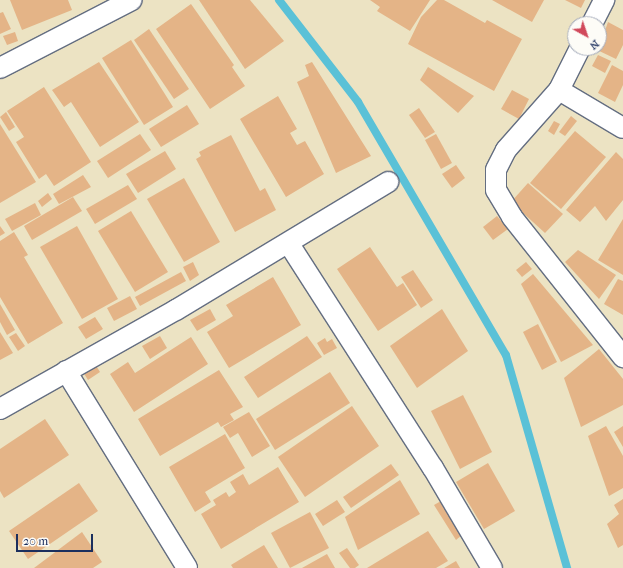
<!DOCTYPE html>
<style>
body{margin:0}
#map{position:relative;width:623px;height:568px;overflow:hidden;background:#ece3c3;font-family:"IM FELL French Canon",serif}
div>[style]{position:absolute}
.stream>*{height:8px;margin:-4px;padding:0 4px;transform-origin:4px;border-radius:4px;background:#5ac1d7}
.building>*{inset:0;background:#e4b487}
.roads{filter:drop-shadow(1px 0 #646e81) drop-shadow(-1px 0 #646e81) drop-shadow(0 1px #646e81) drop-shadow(0 -1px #646e81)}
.minor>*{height:20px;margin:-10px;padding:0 10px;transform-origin:10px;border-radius:10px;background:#fff}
span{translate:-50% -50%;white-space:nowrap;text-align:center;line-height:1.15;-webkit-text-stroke:3px #fdfcf7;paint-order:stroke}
.north{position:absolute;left:567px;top:16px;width:40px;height:40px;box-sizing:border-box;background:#fdfcf7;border:1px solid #a3aaba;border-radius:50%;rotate:140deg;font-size:11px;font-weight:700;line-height:16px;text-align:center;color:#1b2f5e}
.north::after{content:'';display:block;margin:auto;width:14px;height:18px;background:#d1495b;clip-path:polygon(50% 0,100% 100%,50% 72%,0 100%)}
.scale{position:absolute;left:16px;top:534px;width:77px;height:18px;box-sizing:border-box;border:2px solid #1b2f5e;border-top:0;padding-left:5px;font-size:12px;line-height:14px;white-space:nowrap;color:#1b2f5e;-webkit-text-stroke:3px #fdfcf7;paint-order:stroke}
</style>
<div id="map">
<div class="stream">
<i style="left:279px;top:0;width:129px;rotate:52.2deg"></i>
<i style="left:358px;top:102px;width:293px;rotate:59.7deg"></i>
<i style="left:506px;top:355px;width:222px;rotate:74deg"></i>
</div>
<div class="building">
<i style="clip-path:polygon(10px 0,68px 0,72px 10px,22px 30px)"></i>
<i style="clip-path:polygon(199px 0,250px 0,284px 41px,245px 69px)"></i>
<i style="clip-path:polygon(370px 0,430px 0,410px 31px,377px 11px,380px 7px)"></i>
<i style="clip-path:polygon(437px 0,444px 0,485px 23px,487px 20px,522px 39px,494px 91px,408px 44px,421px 17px)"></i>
<i style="clip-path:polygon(492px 0,544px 0,532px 22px)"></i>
<i style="clip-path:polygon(565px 0,585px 0,581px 8px)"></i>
<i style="clip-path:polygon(191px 4px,234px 65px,232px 67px,245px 86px,210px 109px,156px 29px)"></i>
<i style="clip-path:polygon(3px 12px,11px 29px,0 34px,0 13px)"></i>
<i style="clip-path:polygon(608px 22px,623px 30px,623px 45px,616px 59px,593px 48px,599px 48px)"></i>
<i style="clip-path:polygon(149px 29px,189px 89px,174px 99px,134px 40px)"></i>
<i style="clip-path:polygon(15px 32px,18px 41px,7px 45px,3px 36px)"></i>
<i style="clip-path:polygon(131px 40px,173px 107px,144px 125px,102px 58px)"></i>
<i style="clip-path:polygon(598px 55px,611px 61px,605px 73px,592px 66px)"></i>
<i style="clip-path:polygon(99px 62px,139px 122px,100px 147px,71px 102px,64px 107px,52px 90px)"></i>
<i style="clip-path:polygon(312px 62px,371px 156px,336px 173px,297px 82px,309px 76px,305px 65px)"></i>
<i style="clip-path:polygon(612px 65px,623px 71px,623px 85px,615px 102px,598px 93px)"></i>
<i style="clip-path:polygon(428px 67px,474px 96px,458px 113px,420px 80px)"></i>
<i style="clip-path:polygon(44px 87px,91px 162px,54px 186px,46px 174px,39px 179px,16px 142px,24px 137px,7px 111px)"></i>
<i style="clip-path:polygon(512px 90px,529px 99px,519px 119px,501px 109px)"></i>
<i style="clip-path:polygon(278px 96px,297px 129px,290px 133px,297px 145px,305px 141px,324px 174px,286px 197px,240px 119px)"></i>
<i style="clip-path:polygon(187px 105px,199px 124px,161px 147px,149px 129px)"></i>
<i style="clip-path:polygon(419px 108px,435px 132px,425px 138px,409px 115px)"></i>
<i style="clip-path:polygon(6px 112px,15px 127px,9px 131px,0 117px)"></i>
<i style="clip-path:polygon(571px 116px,577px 121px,565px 136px,559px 132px)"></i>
<i style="clip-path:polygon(554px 121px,560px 124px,554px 135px,548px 131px)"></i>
<i style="clip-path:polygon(0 124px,36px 182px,0 203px)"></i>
<i style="clip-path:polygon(575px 131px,606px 157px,561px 209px,530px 183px)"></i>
<i style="clip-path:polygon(140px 134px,151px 150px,108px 178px,97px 161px)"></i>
<i style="clip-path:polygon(436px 134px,452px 163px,441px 169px,425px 140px)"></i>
<i style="clip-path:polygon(231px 135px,260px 191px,265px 188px,276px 210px,235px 232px,196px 159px,201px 156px,199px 152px)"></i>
<i style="clip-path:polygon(165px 151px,176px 169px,138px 193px,126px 174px)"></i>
<i style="clip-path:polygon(616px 152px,623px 159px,623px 200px,606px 221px,595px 206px,580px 222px,566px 210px)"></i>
<i style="clip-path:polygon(456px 165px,465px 178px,452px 188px,442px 174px)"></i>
<i style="clip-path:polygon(83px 175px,91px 187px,59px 204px,53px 194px)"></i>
<i style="clip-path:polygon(184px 178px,220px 242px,184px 262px,147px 199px)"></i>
<i style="clip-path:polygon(528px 183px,563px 214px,545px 233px,511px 202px)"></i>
<i style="clip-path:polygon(128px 185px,137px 199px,95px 224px,86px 209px)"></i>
<i style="clip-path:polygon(48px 193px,52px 199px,42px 207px,38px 201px)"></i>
<i style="clip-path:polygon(73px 197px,82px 211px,32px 240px,24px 226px)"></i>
<i style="clip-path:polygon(35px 203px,41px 215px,12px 231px,5px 219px)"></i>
<i style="clip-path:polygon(131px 211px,168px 272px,135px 292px,98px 231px)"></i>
<i style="clip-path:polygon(497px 216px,508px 229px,493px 240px,483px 227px)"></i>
<i style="clip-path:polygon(623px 219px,623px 275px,598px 260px)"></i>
<i style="clip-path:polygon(0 226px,5px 233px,0 236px)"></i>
<i style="clip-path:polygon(77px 226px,118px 299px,82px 319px,40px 247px)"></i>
<i style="clip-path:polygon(14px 232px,28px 255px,24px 257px,63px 323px,28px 344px,0 297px,0 241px)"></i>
<i style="clip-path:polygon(370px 247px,397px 287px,403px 283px,417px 305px,378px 331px,337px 269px)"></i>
<i style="clip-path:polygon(578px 250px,616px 275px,599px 299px,565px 262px)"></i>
<i style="clip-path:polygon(193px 262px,199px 275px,190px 281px,183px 267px)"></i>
<i style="clip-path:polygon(526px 262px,532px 269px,522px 277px,516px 270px)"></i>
<i style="clip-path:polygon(413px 270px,433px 300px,421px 308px,401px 277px)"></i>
<i style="clip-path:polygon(181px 272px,186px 281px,140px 306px,135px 297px)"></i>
<i style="clip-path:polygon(533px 274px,593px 345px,561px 362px,521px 284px)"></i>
<i style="clip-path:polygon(273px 277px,301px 325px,229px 368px,207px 332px,233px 316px,226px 305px)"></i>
<i style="clip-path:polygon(618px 279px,623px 281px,623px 315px,604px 304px)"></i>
<i style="clip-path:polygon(130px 296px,137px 309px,114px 321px,107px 308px)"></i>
<i style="clip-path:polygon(0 304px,15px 330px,7px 335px,0 322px)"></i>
<i style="clip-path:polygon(210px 309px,216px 320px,197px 331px,190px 320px)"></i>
<i style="clip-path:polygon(442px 309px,468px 351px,417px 388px,390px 346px)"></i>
<i style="clip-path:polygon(95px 317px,103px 329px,86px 339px,78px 327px)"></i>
<i style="clip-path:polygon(538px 324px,557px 362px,542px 370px,523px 332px)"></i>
<i style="clip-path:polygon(0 332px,13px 353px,0 360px)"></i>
<i style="clip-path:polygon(16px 333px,25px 346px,18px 351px,9px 337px)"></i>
<i style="clip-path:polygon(160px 336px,167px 348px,150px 359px,142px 346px)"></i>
<i style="clip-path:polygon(307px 336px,322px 357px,258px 398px,244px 377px)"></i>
<i style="clip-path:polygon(191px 337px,208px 364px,134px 412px,110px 374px,128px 362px,135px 373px)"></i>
<i style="clip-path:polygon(325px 338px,327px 342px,332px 339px,337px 348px,324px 355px,317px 343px)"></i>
<i style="clip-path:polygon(599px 349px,623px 379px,623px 405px,581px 427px,564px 378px)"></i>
<i style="clip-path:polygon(95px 364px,100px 372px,88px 380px,83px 372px)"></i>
<i style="clip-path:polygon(219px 370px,243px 407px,230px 414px,234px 420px,221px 427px,218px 422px,160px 456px,138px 419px)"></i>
<i style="clip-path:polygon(330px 372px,350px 403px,275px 450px,256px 419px)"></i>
<i style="clip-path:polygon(463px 395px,492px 452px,460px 469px,431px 411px)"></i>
<i style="clip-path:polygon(352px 406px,379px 446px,305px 497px,278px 457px)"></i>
<i style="clip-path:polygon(249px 412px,270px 446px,252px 457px,238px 433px,230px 438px,223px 427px)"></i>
<i style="clip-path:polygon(45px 419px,69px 455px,4px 498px,0 491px,0 449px)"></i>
<i style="clip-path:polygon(606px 426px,623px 456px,623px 488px,609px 496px,588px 436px)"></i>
<i style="clip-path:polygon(623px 426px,623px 447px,614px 432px)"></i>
<i style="clip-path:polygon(225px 434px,245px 468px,205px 492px,211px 502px,195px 512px,169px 467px)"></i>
<i style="clip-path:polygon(488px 463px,515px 511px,484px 529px,456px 482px)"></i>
<i style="clip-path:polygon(391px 464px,399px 475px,351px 508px,343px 497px)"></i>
<i style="clip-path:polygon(278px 467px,299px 502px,221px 549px,201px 514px,216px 505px,213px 500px,226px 492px,229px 497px,236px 492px,230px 482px,243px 474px,249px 485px)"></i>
<i style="clip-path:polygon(400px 480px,420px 514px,358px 550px,345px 517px)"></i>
<i style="clip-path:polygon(79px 483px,98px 511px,28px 559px,9px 531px)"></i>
<i style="clip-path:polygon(623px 499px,623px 545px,618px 548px,607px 524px,619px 514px,614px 505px)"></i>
<i style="clip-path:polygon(337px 500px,345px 512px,323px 526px,315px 514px)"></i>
<i style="clip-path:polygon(441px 501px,462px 535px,456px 540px,434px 505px)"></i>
<i style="clip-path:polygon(310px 512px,329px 548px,290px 568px,271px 533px)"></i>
<i style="clip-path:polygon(428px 531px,448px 561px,436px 568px,367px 568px)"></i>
<i style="clip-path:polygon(82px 532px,102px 562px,93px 568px,34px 568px)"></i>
<i style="clip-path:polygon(264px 545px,278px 568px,233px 568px,231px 565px)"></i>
<i style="clip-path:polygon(347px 548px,359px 565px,355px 568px,350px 568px,339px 553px)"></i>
<i style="clip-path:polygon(327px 554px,335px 568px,302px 568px)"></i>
<i style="clip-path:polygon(456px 561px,460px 568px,444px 568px)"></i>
</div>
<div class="roads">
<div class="minor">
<i style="left:592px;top:24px;width:27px;rotate:-63deg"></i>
<i style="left:580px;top:48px;width:47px;rotate:116.6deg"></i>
<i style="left:559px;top:90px;width:80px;rotate:131.5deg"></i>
<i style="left:506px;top:150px;width:22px;rotate:117deg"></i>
<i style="left:496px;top:170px;width:20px;rotate:90deg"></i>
<i style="left:496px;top:190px;width:31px;rotate:59deg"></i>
<i style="left:512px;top:217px;width:179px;rotate:51.6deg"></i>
<i style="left:0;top:68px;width:148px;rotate:-27.3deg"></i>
<i style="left:559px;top:90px;width:74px;rotate:30.7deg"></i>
<i style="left:289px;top:244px;width:266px;rotate:57.3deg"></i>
<i style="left:433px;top:468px;width:116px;rotate:59.5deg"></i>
<i style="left:66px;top:371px;width:231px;rotate:58.4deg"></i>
<i style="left:0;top:409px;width:202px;rotate:-29.4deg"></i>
<i style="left:176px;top:310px;width:248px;rotate:-31.1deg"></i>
</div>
</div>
<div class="north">N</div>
<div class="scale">20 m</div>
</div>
